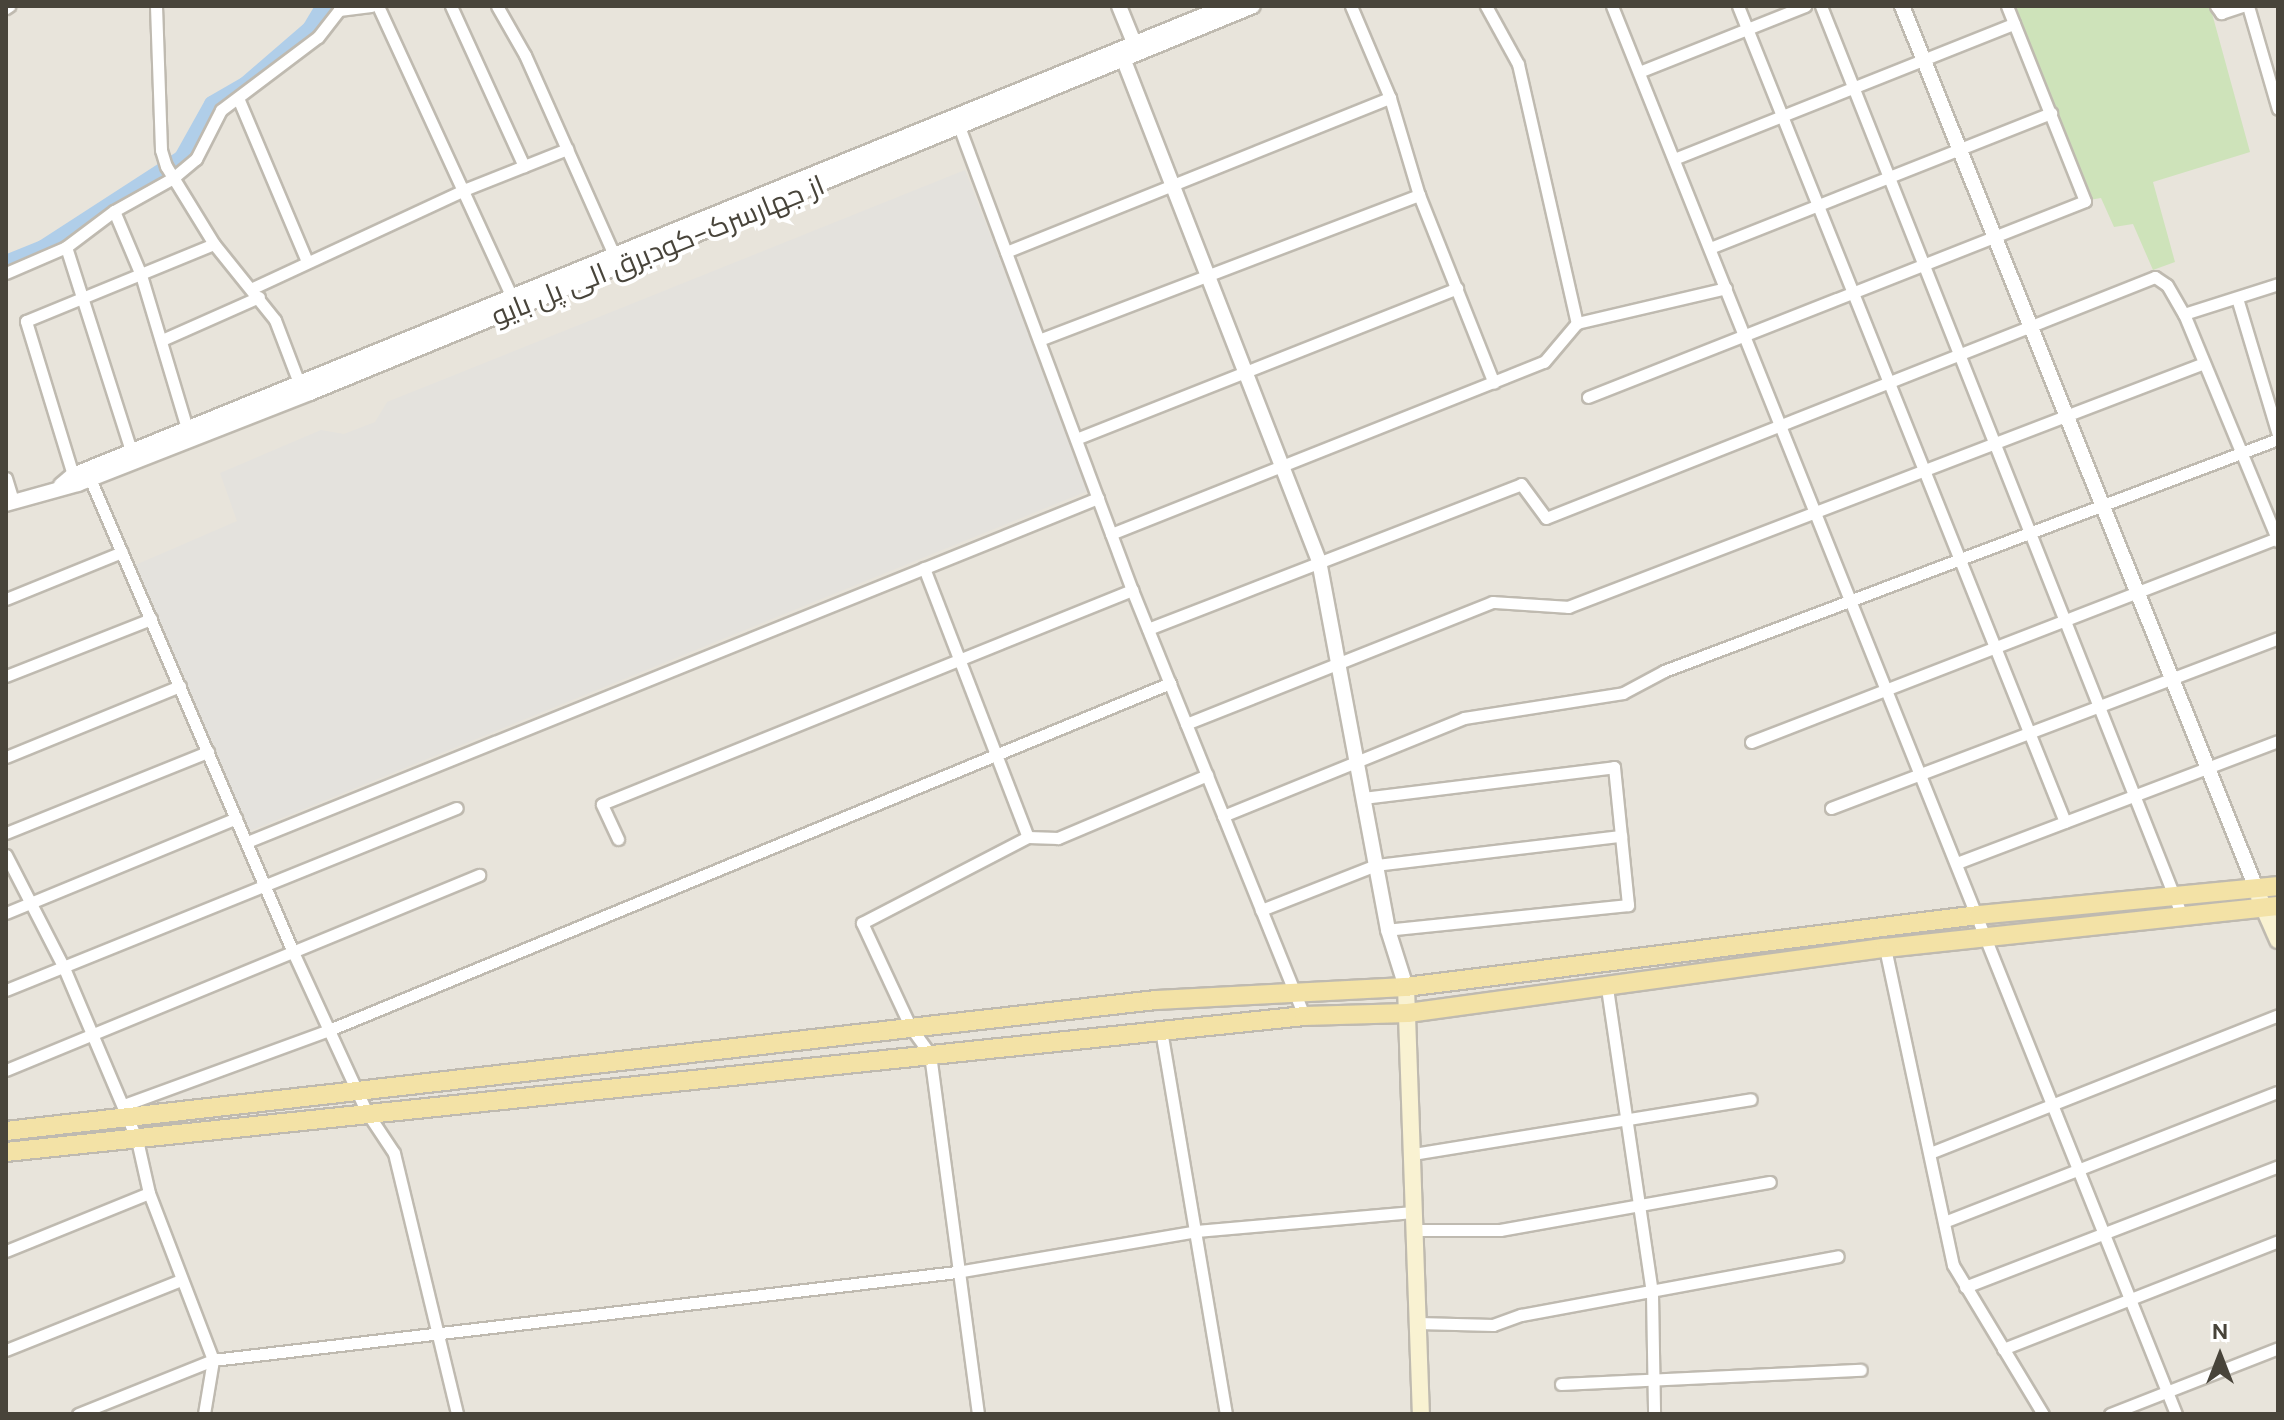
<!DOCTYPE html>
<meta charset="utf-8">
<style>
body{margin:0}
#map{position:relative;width:2284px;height:1420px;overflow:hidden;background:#f4f2ec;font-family:"DM Sans",Cairo,sans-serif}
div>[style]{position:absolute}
.residential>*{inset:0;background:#e8e4db}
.industrial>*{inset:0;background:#e4e2dd}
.green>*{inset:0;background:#cee3ba}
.river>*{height:16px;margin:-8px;padding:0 8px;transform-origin:8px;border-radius:8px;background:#b0cee9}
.roads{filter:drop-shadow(2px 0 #bfbab0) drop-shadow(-2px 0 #bfbab0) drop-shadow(0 2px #bfbab0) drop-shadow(0 -2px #bfbab0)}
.minor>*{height:11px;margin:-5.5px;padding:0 5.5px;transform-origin:5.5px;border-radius:5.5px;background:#fff}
.tertiary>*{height:14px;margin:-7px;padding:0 7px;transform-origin:7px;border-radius:7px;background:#fff}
.secondary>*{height:16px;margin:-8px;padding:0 8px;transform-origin:8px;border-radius:8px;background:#f9f2d2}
.primary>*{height:18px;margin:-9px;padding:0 9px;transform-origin:9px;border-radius:9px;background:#f3e2a6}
span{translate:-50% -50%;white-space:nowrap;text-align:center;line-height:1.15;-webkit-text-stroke:8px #fff;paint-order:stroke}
.street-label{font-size:28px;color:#48443a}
.frame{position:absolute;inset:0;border:8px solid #48443a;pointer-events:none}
.north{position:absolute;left:2180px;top:1316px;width:80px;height:80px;-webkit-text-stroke:6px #fff;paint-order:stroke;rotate:0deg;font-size:22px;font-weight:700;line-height:32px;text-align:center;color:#48443a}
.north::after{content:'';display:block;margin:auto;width:28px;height:36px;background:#48443a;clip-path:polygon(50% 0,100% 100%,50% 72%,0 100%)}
</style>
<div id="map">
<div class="residential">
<i style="clip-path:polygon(6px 6px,2278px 6px,2278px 1414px,6px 1414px)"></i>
</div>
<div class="industrial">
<i style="clip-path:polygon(965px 170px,1090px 490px,247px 832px,133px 566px,237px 521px,220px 473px,321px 430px,344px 434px,375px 422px,387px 402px)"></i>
</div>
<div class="green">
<i style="clip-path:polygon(2010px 6px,2210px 6px,2250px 152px,2153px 182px,2175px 262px,2153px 270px,2133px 224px,2114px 227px,2101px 198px,2089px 200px)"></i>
</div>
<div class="river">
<i style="left:6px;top:263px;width:40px;rotate:-22deg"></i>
<i style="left:43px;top:248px;width:166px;rotate:-32.9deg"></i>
<i style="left:182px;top:158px;width:62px;rotate:-60.9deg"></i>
<i style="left:212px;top:104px;width:38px;rotate:-30deg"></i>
<i style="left:245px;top:85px;width:86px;rotate:-40.7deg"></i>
<i style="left:310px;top:29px;width:27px;rotate:-59deg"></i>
</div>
<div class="roads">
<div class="minor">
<i style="left:156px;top:6px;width:144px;rotate:88deg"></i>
<i style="left:161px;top:150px;width:17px;rotate:73deg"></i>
<i style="left:166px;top:166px;width:92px;rotate:58.4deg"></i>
<i style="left:214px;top:244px;width:97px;rotate:51.2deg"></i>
<i style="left:275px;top:320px;width:67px;rotate:69.1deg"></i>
<i style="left:378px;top:6px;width:320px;rotate:65.3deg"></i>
<i style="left:451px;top:6px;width:176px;rotate:65.5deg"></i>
<i style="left:497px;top:6px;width:56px;rotate:60.3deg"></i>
<i style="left:525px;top:55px;width:219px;rotate:66deg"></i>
<i style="left:1351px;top:6px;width:100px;rotate:67deg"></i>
<i style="left:1390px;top:98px;width:101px;rotate:73.4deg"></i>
<i style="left:1419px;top:195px;width:202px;rotate:68.3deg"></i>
<i style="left:1486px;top:6px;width:66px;rotate:61.1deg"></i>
<i style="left:1518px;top:64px;width:266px;rotate:77.2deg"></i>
<i style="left:1612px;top:6px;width:1517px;rotate:68.17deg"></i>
<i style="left:1738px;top:6px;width:879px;rotate:68.16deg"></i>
<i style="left:1821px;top:6px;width:979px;rotate:68.36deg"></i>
<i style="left:2216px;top:6px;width:9px;rotate:54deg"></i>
<i style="left:2221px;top:13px;width:23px;rotate:-18deg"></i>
<i style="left:2248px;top:6px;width:107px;rotate:73.8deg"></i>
<i style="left:6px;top:8px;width:4px;rotate:-34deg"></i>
<i style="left:1639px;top:72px;width:179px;rotate:-21.7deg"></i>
<i style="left:238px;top:98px;width:177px;rotate:67.1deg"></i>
<i style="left:957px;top:121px;width:501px;rotate:69.54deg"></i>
<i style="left:1132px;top:590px;width:459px;rotate:68deg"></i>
<i style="left:1674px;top:159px;width:366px;rotate:-21.7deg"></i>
<i style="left:114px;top:211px;width:69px;rotate:67.1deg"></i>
<i style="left:141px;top:275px;width:160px;rotate:73.3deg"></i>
<i style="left:66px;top:247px;width:214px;rotate:72.3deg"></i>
<i style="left:1710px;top:248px;width:367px;rotate:-21.6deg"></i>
<i style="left:1006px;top:252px;width:414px;rotate:-21.9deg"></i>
<i style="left:6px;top:273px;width:65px;rotate:-23.4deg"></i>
<i style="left:66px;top:247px;width:60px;rotate:-36.9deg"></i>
<i style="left:114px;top:211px;width:68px;rotate:-29.2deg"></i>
<i style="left:173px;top:178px;width:30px;rotate:-40deg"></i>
<i style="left:196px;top:159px;width:55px;rotate:-63deg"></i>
<i style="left:221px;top:110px;width:121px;rotate:-37deg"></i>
<i style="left:318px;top:37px;width:34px;rotate:-52deg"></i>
<i style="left:339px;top:10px;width:32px;rotate:-7deg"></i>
<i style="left:253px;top:288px;width:235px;rotate:-24.9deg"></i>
<i style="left:466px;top:189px;width:109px;rotate:-21.6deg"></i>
<i style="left:2237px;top:298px;width:143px;rotate:73.3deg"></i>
<i style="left:2184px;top:314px;width:99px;rotate:-17.7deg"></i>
<i style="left:162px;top:340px;width:106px;rotate:-23.9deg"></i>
<i style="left:1039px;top:340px;width:407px;rotate:-20.9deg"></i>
<i style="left:1588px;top:397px;width:534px;rotate:-21.52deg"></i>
<i style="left:2085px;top:201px;width:210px;rotate:-111.8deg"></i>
<i style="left:1076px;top:439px;width:410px;rotate:-21.6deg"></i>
<i style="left:88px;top:474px;width:520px;rotate:66.79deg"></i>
<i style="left:293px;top:952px;width:175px;rotate:65.3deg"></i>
<i style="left:366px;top:1111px;width:50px;rotate:56.3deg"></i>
<i style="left:394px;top:1153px;width:268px;rotate:76.4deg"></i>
<i style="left:73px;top:475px;width:161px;rotate:-107deg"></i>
<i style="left:26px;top:321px;width:203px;rotate:-22.3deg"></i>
<i style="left:6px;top:478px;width:24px;rotate:73deg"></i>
<i style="left:1111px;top:534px;width:466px;rotate:-21.7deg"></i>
<i style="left:1544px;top:362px;width:51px;rotate:-49.8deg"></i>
<i style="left:1577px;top:323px;width:153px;rotate:-13.2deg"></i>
<i style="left:924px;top:568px;width:288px;rotate:68.9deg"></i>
<i style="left:6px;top:599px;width:125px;rotate:-22.1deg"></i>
<i style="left:1148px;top:629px;width:400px;rotate:-21.2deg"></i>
<i style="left:1521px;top:484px;width:42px;rotate:53.7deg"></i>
<i style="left:1546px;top:518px;width:655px;rotate:-21.59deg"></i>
<i style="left:2155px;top:277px;width:14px;rotate:34deg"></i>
<i style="left:2167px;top:285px;width:34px;rotate:60deg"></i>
<i style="left:2184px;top:314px;width:246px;rotate:67.5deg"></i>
<i style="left:6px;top:676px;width:156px;rotate:-21.5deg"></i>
<i style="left:1186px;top:724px;width:330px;rotate:-21.7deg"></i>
<i style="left:1493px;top:602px;width:75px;rotate:3.8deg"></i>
<i style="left:1568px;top:607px;width:681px;rotate:-20.99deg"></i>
<i style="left:1751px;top:742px;width:564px;rotate:-21.2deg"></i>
<i style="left:6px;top:757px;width:188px;rotate:-22.2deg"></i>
<i style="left:1363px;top:798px;width:253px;rotate:-7deg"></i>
<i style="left:1614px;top:767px;width:139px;rotate:84.2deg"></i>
<i style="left:1628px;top:905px;width:241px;rotate:174.1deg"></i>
<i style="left:1831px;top:808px;width:478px;rotate:-20.8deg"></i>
<i style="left:1223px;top:816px;width:260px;rotate:-22.1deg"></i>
<i style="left:1464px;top:718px;width:161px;rotate:-8.9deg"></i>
<i style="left:1623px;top:693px;width:47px;rotate:-28.2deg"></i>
<i style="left:1664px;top:671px;width:656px;rotate:-20.7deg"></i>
<i style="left:6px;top:833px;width:218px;rotate:-21.9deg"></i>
<i style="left:618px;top:839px;width:38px;rotate:-115deg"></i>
<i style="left:602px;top:804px;width:572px;rotate:-21.99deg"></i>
<i style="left:247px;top:842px;width:918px;rotate:-22.01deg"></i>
<i style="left:6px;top:855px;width:127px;rotate:62.8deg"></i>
<i style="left:64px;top:968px;width:187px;rotate:67deg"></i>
<i style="left:137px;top:1140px;width:54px;rotate:77.2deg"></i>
<i style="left:149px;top:1193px;width:179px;rotate:69deg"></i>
<i style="left:213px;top:1360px;width:55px;rotate:99.5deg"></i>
<i style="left:1957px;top:863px;width:343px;rotate:-20.8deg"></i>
<i style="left:1261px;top:910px;width:123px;rotate:-21.4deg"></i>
<i style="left:1376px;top:865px;width:247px;rotate:-6.8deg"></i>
<i style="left:6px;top:913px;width:249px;rotate:-22.4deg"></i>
<i style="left:1885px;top:948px;width:324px;rotate:77.9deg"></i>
<i style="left:1953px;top:1265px;width:174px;rotate:58.9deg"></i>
<i style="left:1607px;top:988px;width:309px;rotate:81.6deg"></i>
<i style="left:1652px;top:1294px;width:120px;rotate:89deg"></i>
<i style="left:6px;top:990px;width:486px;rotate:-22deg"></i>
<i style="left:1161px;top:1030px;width:389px;rotate:80.4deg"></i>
<i style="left:6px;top:1070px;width:512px;rotate:-22.4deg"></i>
<i style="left:124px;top:1105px;width:218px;rotate:-20.1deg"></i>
<i style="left:329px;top:1030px;width:910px;rotate:-22.42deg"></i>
<i style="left:1930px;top:1153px;width:374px;rotate:-21.6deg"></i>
<i style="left:1413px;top:1154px;width:342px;rotate:-9.2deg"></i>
<i style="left:1944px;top:1222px;width:358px;rotate:-21.3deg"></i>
<i style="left:1414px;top:1230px;width:86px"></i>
<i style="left:1500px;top:1230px;width:274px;rotate:-10.1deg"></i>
<i style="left:6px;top:1251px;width:154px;rotate:-22.1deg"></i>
<i style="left:1965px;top:1287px;width:336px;rotate:-21.1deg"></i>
<i style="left:1418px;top:1323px;width:75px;rotate:1.5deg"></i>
<i style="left:1493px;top:1325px;width:30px;rotate:-20deg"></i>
<i style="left:1521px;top:1315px;width:322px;rotate:-10.5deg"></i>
<i style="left:2003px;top:1349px;width:295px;rotate:-21.4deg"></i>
<i style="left:6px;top:1350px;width:188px;rotate:-21.8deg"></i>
<i style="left:1561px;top:1384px;width:300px;rotate:-2.7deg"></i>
<i style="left:78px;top:1414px;width:145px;rotate:-21.8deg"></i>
<i style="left:213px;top:1360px;width:749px;rotate:-6.75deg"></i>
<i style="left:957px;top:1272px;width:242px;rotate:-9.7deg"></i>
<i style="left:1196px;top:1231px;width:218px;rotate:-5deg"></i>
<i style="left:978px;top:1414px;width:363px;rotate:-97.6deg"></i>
<i style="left:930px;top:1054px;width:32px;rotate:-126deg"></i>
<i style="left:911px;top:1028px;width:116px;rotate:-115deg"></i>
<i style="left:862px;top:923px;width:187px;rotate:-27.4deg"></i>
<i style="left:1028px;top:837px;width:30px;rotate:2deg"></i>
<i style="left:1058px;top:838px;width:162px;rotate:-22.9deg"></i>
<i style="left:2110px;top:1414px;width:180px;rotate:-21.4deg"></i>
</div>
<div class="tertiary">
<i style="left:1119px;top:6px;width:48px;rotate:67.8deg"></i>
<i style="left:1902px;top:6px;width:950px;rotate:68.13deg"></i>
<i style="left:1121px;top:53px;width:545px;rotate:68.71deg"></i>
<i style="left:1319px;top:561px;width:375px;rotate:79.4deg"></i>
<i style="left:1388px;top:930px;width:60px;rotate:72.5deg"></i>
<i style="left:61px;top:485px;width:16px;rotate:-40deg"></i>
<i style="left:73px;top:475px;width:1245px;rotate:-22.13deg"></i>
<i style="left:6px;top:504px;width:75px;rotate:-15.5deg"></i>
<i style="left:78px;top:484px;width:249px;rotate:-21.4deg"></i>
<i style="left:310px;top:393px;width:1019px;rotate:-22.31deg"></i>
</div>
<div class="secondary">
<i style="left:2259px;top:897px;width:47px;rotate:66.2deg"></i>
<i style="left:1406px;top:987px;width:427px;rotate:88deg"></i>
</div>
<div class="primary">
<i style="left:6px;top:1131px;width:1157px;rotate:-6.5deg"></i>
<i style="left:1156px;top:1000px;width:250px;rotate:-3deg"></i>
<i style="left:1406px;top:987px;width:577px;rotate:-7.17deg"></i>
<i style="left:1978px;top:915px;width:301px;rotate:-5.5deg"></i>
<i style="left:6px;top:1152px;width:1305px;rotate:-5.98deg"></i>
<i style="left:1304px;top:1016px;width:104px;rotate:-1.7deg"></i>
<i style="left:1408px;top:1013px;width:481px;rotate:-7.8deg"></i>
<i style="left:1885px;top:948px;width:395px;rotate:-6.1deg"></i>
</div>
</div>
<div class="street-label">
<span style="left:658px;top:251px;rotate:-22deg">از جهارسرک-کودبرق الی پل بایو</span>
</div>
<div class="frame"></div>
<div class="north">N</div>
</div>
